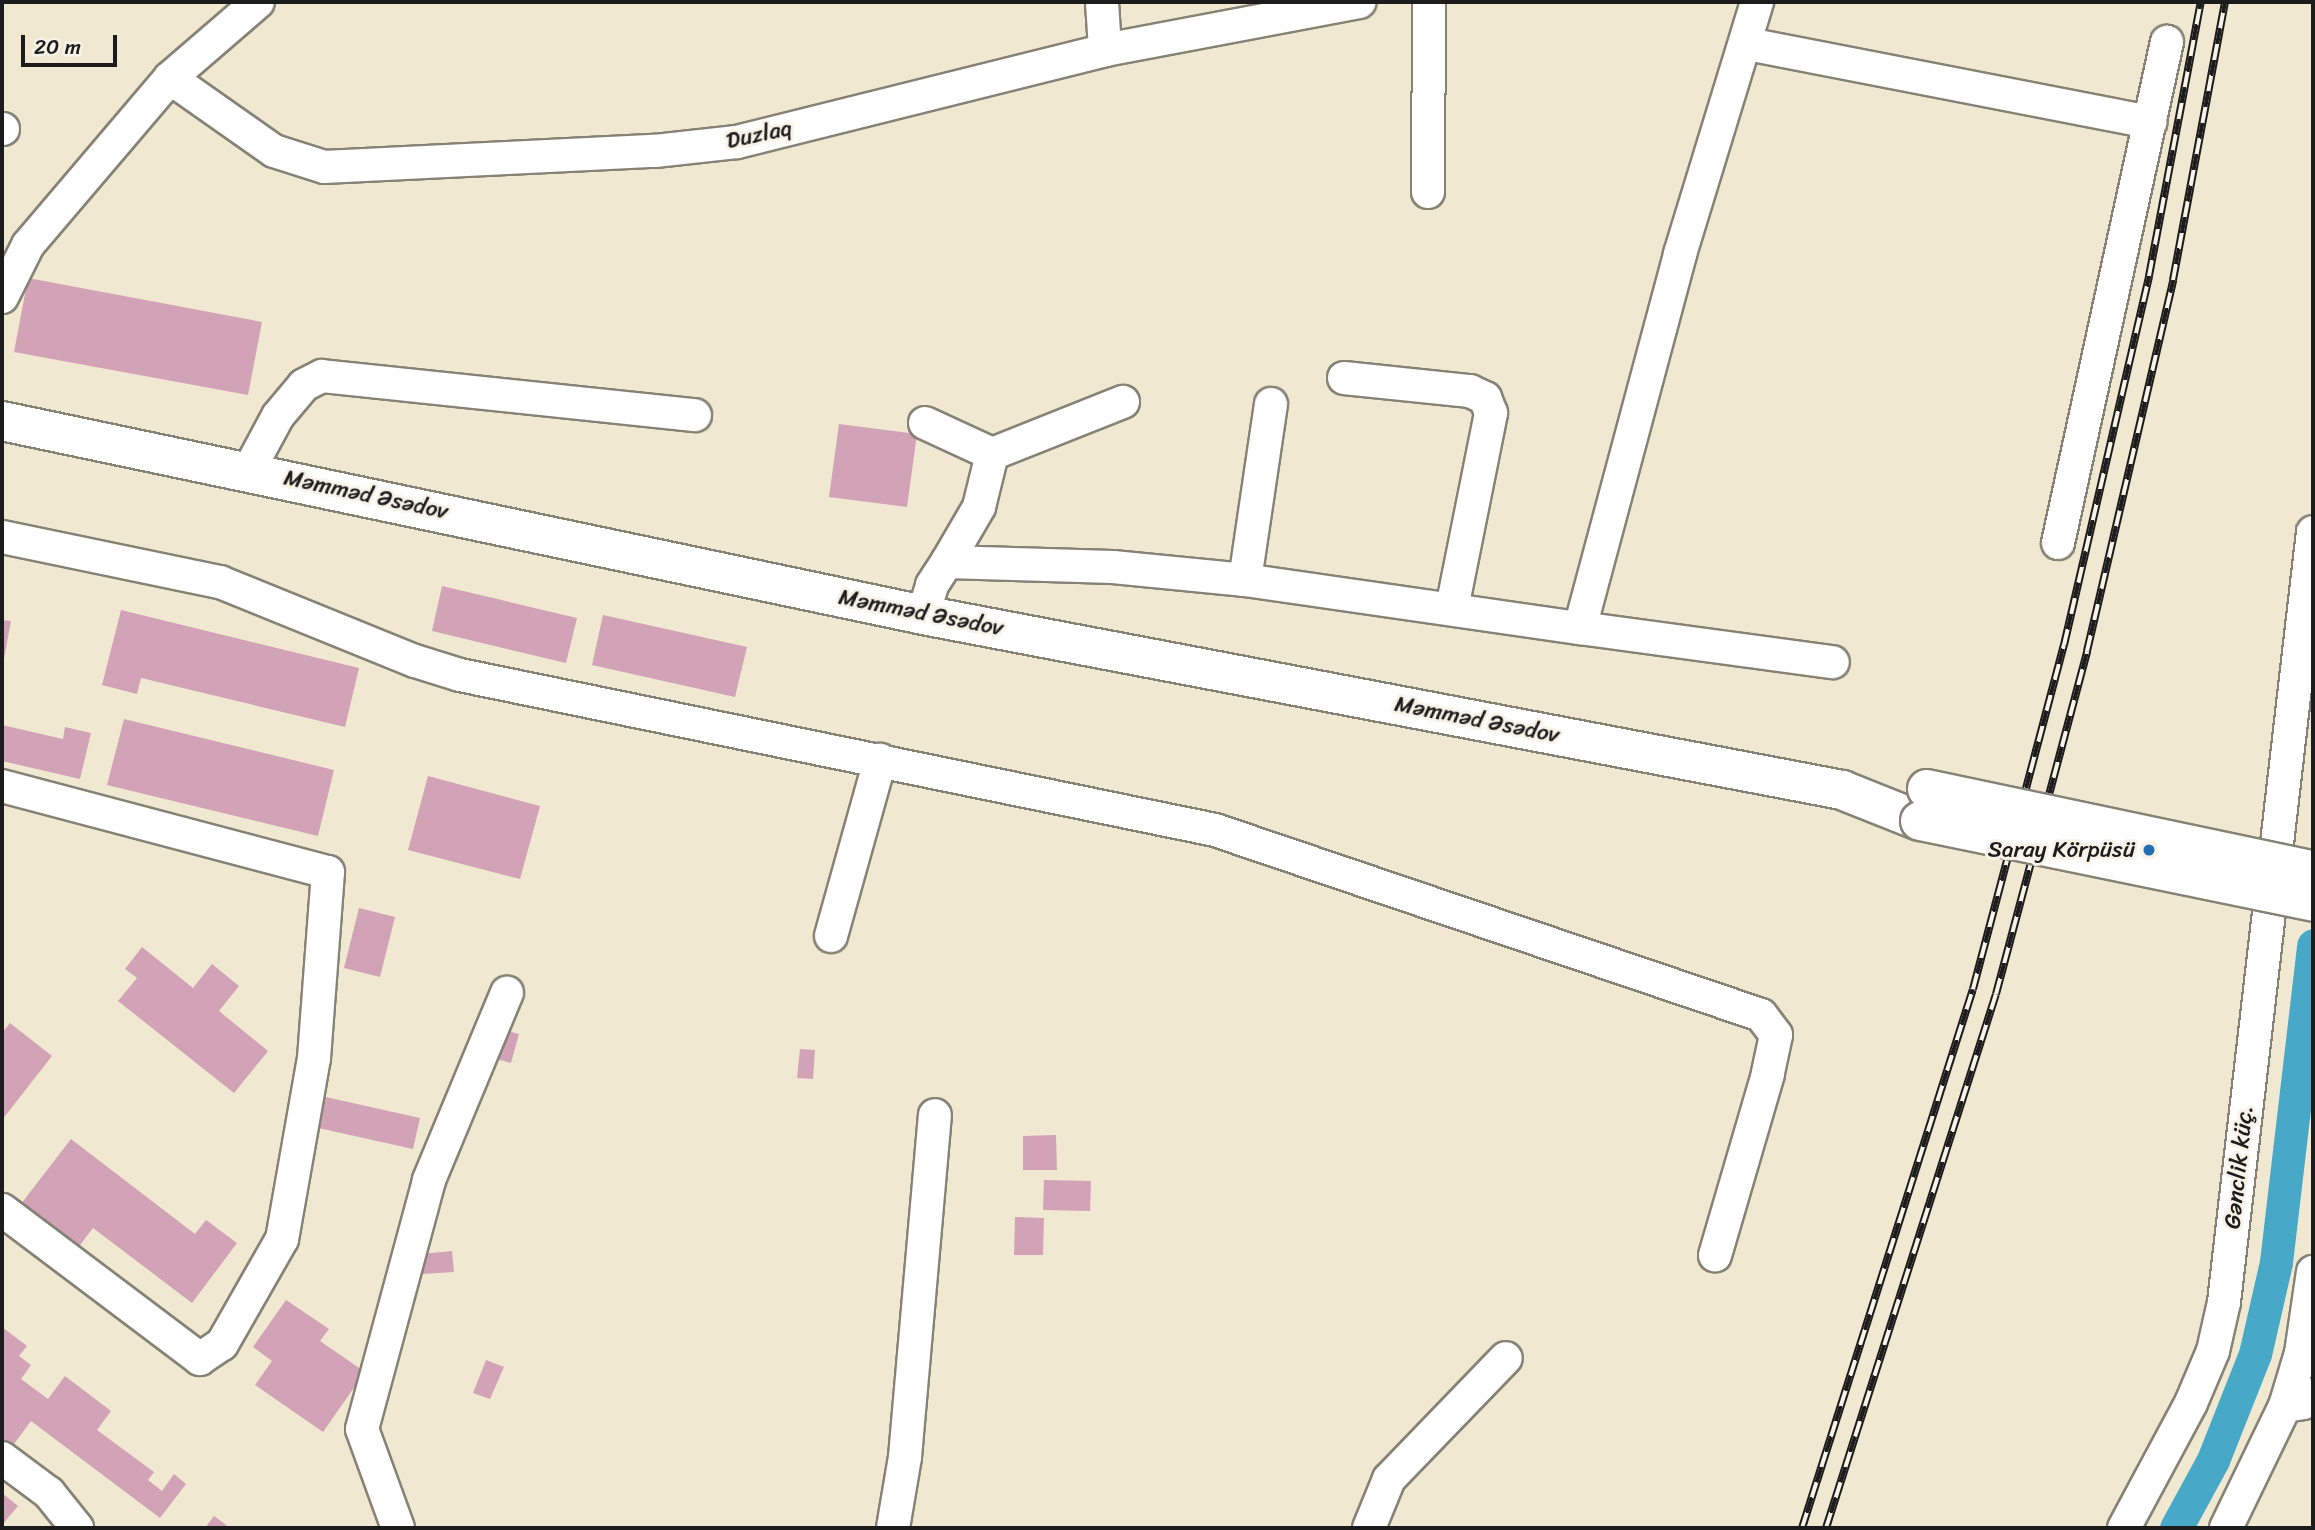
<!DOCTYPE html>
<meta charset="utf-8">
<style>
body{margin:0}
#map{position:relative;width:2315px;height:1530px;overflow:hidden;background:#f0e8d0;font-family:Sriracha,sans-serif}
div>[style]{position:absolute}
.canal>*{height:33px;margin:-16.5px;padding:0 16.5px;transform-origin:16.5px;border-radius:16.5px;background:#48a8c7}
.building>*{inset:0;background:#d2a3b7}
.roads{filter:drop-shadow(2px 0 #868276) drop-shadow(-2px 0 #868276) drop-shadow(0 2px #868276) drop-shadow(0 -2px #868276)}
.minor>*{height:32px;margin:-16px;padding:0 16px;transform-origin:16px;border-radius:16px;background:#fff}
.major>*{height:38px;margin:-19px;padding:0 19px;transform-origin:19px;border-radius:19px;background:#fff}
.rail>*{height:8px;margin-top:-4px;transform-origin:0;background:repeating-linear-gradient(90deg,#f7f3e8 0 16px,#1c1c1c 0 32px);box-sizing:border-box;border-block:2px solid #1c1c1c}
.bridges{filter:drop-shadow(2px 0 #868276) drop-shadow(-2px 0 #868276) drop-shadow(0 2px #868276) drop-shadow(0 -2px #868276)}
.major-bridge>*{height:38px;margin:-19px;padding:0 19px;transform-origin:19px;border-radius:19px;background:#fff}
.dots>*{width:19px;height:19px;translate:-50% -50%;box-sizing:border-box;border:4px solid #f7f3e8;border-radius:50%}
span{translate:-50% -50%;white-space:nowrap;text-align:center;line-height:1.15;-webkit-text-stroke:6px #f7f3e8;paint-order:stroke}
.street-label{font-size:23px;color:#1c1c1c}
.poi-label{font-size:23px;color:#1c1c1c}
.right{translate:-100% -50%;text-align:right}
.frame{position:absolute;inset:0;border:4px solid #1c1c1c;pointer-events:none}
.scale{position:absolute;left:21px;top:35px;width:96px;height:32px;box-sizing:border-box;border:4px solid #1c1c1c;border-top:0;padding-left:9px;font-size:21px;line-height:24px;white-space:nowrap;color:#1c1c1c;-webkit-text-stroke:5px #f7f3e8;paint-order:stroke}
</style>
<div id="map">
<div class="canal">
<i style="left:2176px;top:1528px;width:77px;rotate:-61.4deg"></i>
<i style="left:2213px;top:1460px;width:114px;rotate:-68.4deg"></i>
<i style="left:2255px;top:1354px;width:94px;rotate:-77.1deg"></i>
<i style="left:2276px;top:1262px;width:319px;rotate:-83.3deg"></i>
</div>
<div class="building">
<i style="clip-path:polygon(28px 278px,262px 322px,248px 395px,14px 352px)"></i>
<i style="clip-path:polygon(839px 424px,917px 434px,907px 507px,829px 497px)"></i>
<i style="clip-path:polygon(442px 586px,577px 618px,566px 663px,432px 631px)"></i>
<i style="clip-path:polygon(121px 610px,359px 668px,345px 727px,141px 678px,137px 694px,102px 685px)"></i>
<i style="clip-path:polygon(603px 615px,747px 647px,735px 697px,592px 665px)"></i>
<i style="clip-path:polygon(2px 620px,11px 621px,3px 664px,2px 663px)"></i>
<i style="clip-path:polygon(124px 719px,334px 770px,318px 836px,107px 785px)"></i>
<i style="clip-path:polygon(2px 725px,63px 739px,65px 727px,91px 733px,80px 779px,2px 761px)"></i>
<i style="clip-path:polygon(428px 776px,540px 806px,520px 879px,408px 850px)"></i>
<i style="clip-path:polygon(359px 908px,395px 917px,380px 977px,344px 968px)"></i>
<i style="clip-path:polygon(142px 947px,193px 988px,212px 964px,239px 986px,219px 1011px,268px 1051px,234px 1093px,118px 1001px,137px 978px,125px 969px)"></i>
<i style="clip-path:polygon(10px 1023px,52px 1056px,2px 1120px,2px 1033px)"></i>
<i style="clip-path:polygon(501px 1029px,519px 1034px,511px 1063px,493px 1058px)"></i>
<i style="clip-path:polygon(800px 1049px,815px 1050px,813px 1079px,797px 1078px)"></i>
<i style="clip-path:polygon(321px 1096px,420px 1118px,413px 1149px,314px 1127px)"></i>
<i style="clip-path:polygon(1056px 1135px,1057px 1170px,1023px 1170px,1023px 1136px)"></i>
<i style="clip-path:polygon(71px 1139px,195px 1234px,206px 1220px,237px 1243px,192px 1303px,93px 1228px,71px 1257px,14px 1213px)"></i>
<i style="clip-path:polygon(1044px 1180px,1091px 1181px,1090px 1211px,1043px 1210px)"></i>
<i style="clip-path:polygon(1015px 1217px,1044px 1218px,1043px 1255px,1014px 1255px)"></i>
<i style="clip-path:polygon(452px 1251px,454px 1272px,423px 1274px,421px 1254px)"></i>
<i style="clip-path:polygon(286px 1300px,329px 1329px,320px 1341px,365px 1372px,323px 1432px,255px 1385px,272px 1361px,253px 1347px)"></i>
<i style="clip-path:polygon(2px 1327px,27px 1346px,19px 1356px,31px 1365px,21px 1379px,48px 1399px,65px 1376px,111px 1411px,97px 1430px,154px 1472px,148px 1480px,162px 1491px,174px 1474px,186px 1484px,160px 1518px,31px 1421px,8px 1452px,2px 1447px)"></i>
<i style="clip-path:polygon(486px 1360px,504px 1367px,490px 1399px,473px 1393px)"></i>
<i style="clip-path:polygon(2px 1493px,18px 1506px,2px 1525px)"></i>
<i style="clip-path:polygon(214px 1516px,230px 1528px,205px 1528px)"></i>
</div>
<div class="roads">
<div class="minor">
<i style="left:1102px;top:2px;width:48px;rotate:86.4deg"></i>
<i style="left:1748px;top:44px;width:410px;rotate:11deg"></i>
<i style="left:170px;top:78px;width:127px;rotate:35.1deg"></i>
<i style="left:274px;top:151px;width:52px;rotate:17.7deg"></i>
<i style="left:324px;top:167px;width:331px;rotate:-2.8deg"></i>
<i style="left:655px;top:151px;width:82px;rotate:-6.3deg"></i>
<i style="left:737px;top:142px;width:379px;rotate:-14deg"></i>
<i style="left:1105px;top:50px;width:259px;rotate:-10.7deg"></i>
<i style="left:2px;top:129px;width:1px"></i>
<i style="left:1428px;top:192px;width:190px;rotate:-89.7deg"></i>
<i style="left:2px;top:297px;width:58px;rotate:-63.4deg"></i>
<i style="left:28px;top:245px;width:219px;rotate:-49.6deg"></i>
<i style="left:170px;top:78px;width:116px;rotate:-40.8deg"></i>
<i style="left:1344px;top:378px;width:127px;rotate:5.9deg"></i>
<i style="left:1470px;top:391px;width:17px;rotate:25deg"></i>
<i style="left:1485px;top:398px;width:16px;rotate:68deg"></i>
<i style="left:1491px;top:413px;width:199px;rotate:101.3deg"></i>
<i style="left:925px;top:423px;width:74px;rotate:24.8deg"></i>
<i style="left:992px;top:454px;width:141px;rotate:-21.7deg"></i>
<i style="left:249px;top:470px;width:61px;rotate:-61.8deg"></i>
<i style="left:278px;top:416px;width:40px;rotate:-50deg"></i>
<i style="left:304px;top:385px;width:20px;rotate:-27deg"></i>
<i style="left:322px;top:376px;width:375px;rotate:6deg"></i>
<i style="left:2px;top:537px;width:223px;rotate:11.7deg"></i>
<i style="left:220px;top:582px;width:210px;rotate:22.1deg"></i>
<i style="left:415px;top:661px;width:47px;rotate:17.3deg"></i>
<i style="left:460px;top:675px;width:771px;rotate:11.6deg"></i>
<i style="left:1215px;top:830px;width:576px;rotate:18.72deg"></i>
<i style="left:1761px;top:1015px;width:25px;rotate:53deg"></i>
<i style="left:1776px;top:1035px;width:40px;rotate:102deg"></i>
<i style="left:1768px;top:1074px;width:189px;rotate:106.3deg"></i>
<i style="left:2058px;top:543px;width:513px;rotate:-77.73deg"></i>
<i style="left:947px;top:562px;width:64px;rotate:-59.8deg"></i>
<i style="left:979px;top:507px;width:55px;rotate:-76.2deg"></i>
<i style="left:1245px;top:580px;width:178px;rotate:-81.6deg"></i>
<i style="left:923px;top:615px;width:31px;rotate:-73deg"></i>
<i style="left:932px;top:585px;width:27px;rotate:-57deg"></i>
<i style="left:947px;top:562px;width:166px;rotate:1.7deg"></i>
<i style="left:1113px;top:567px;width:133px;rotate:5.6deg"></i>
<i style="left:1245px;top:580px;width:338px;rotate:8.2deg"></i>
<i style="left:1580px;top:628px;width:387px;rotate:-75deg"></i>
<i style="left:1680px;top:254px;width:264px;rotate:-73deg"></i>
<i style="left:1580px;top:628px;width:255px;rotate:7.7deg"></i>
<i style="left:2px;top:786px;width:337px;rotate:14.8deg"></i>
<i style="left:328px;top:872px;width:187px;rotate:94.3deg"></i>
<i style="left:314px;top:1058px;width:184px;rotate:100deg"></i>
<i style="left:282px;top:1239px;width:121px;rotate:119.7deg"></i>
<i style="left:222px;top:1344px;width:27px;rotate:146deg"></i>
<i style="left:200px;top:1359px;width:248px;rotate:-143deg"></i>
<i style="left:831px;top:936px;width:183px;rotate:-74.4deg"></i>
<i style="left:2285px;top:1406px;width:55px;rotate:-73.2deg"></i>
<i style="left:2301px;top:1353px;width:82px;rotate:-81.6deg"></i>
<i style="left:2px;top:1458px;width:59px;rotate:36.7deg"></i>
<i style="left:49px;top:1493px;width:45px;rotate:51.3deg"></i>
<i style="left:398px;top:1528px;width:105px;rotate:-110deg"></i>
<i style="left:362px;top:1429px;width:258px;rotate:-74.9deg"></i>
<i style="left:429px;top:1180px;width:203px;rotate:-67.4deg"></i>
<i style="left:893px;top:1528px;width:72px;rotate:-80.4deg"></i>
<i style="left:905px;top:1457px;width:343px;rotate:-85deg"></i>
<i style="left:1369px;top:1528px;width:53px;rotate:-67.8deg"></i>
<i style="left:1389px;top:1479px;width:168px;rotate:-46deg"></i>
<i style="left:2124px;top:1528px;width:142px;rotate:-61.8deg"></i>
<i style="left:2191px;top:1403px;width:56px;rotate:-67.1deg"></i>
<i style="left:2213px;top:1351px;width:50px;rotate:-77.3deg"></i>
<i style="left:2224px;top:1302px;width:775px;rotate:-83.41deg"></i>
<i style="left:2226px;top:1528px;width:136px;rotate:-64.2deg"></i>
<i style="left:2285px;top:1406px;width:18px;rotate:-9deg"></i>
<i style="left:2303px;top:1403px;width:13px;rotate:-39deg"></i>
</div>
<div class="major">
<i style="left:2px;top:421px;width:941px;rotate:11.89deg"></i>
<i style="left:923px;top:615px;width:936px;rotate:10.78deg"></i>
<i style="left:1842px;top:790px;width:84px;rotate:21.7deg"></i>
</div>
</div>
<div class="rail">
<i style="left:1802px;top:1528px;width:565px;rotate:-72.4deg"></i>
<i style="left:1973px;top:989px;width:356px;rotate:-75.2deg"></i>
<i style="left:2064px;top:645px;width:379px;rotate:-77deg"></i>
<i style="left:2149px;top:276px;width:279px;rotate:-79.3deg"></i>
<i style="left:1826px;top:1528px;width:560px;rotate:-72.34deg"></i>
<i style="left:1996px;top:994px;width:355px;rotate:-75.1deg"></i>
<i style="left:2087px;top:651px;width:381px;rotate:-76.9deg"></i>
<i style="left:2173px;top:280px;width:283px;rotate:-79.4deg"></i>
</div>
<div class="bridges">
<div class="major-bridge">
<i style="left:1927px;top:789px;width:394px;rotate:11.9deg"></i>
<i style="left:1920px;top:821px;width:401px;rotate:11.6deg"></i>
</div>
</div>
<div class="dots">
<i style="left:2149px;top:850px;background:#1f6fb2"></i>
</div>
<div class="street-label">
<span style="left:759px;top:135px;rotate:-12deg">Duzlaq</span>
<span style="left:366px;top:495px;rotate:12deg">Məmməd Əsədov</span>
<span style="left:921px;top:613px;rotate:11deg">Məmməd Əsədov</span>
<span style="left:1477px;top:720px;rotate:11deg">Məmməd Əsədov</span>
<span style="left:2239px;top:1167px;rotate:-84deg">Gənclik küç.</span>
</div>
<div class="poi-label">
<span class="right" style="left:2135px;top:850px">Saray Körpüsü</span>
</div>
<div class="frame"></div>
<div class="scale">20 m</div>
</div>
